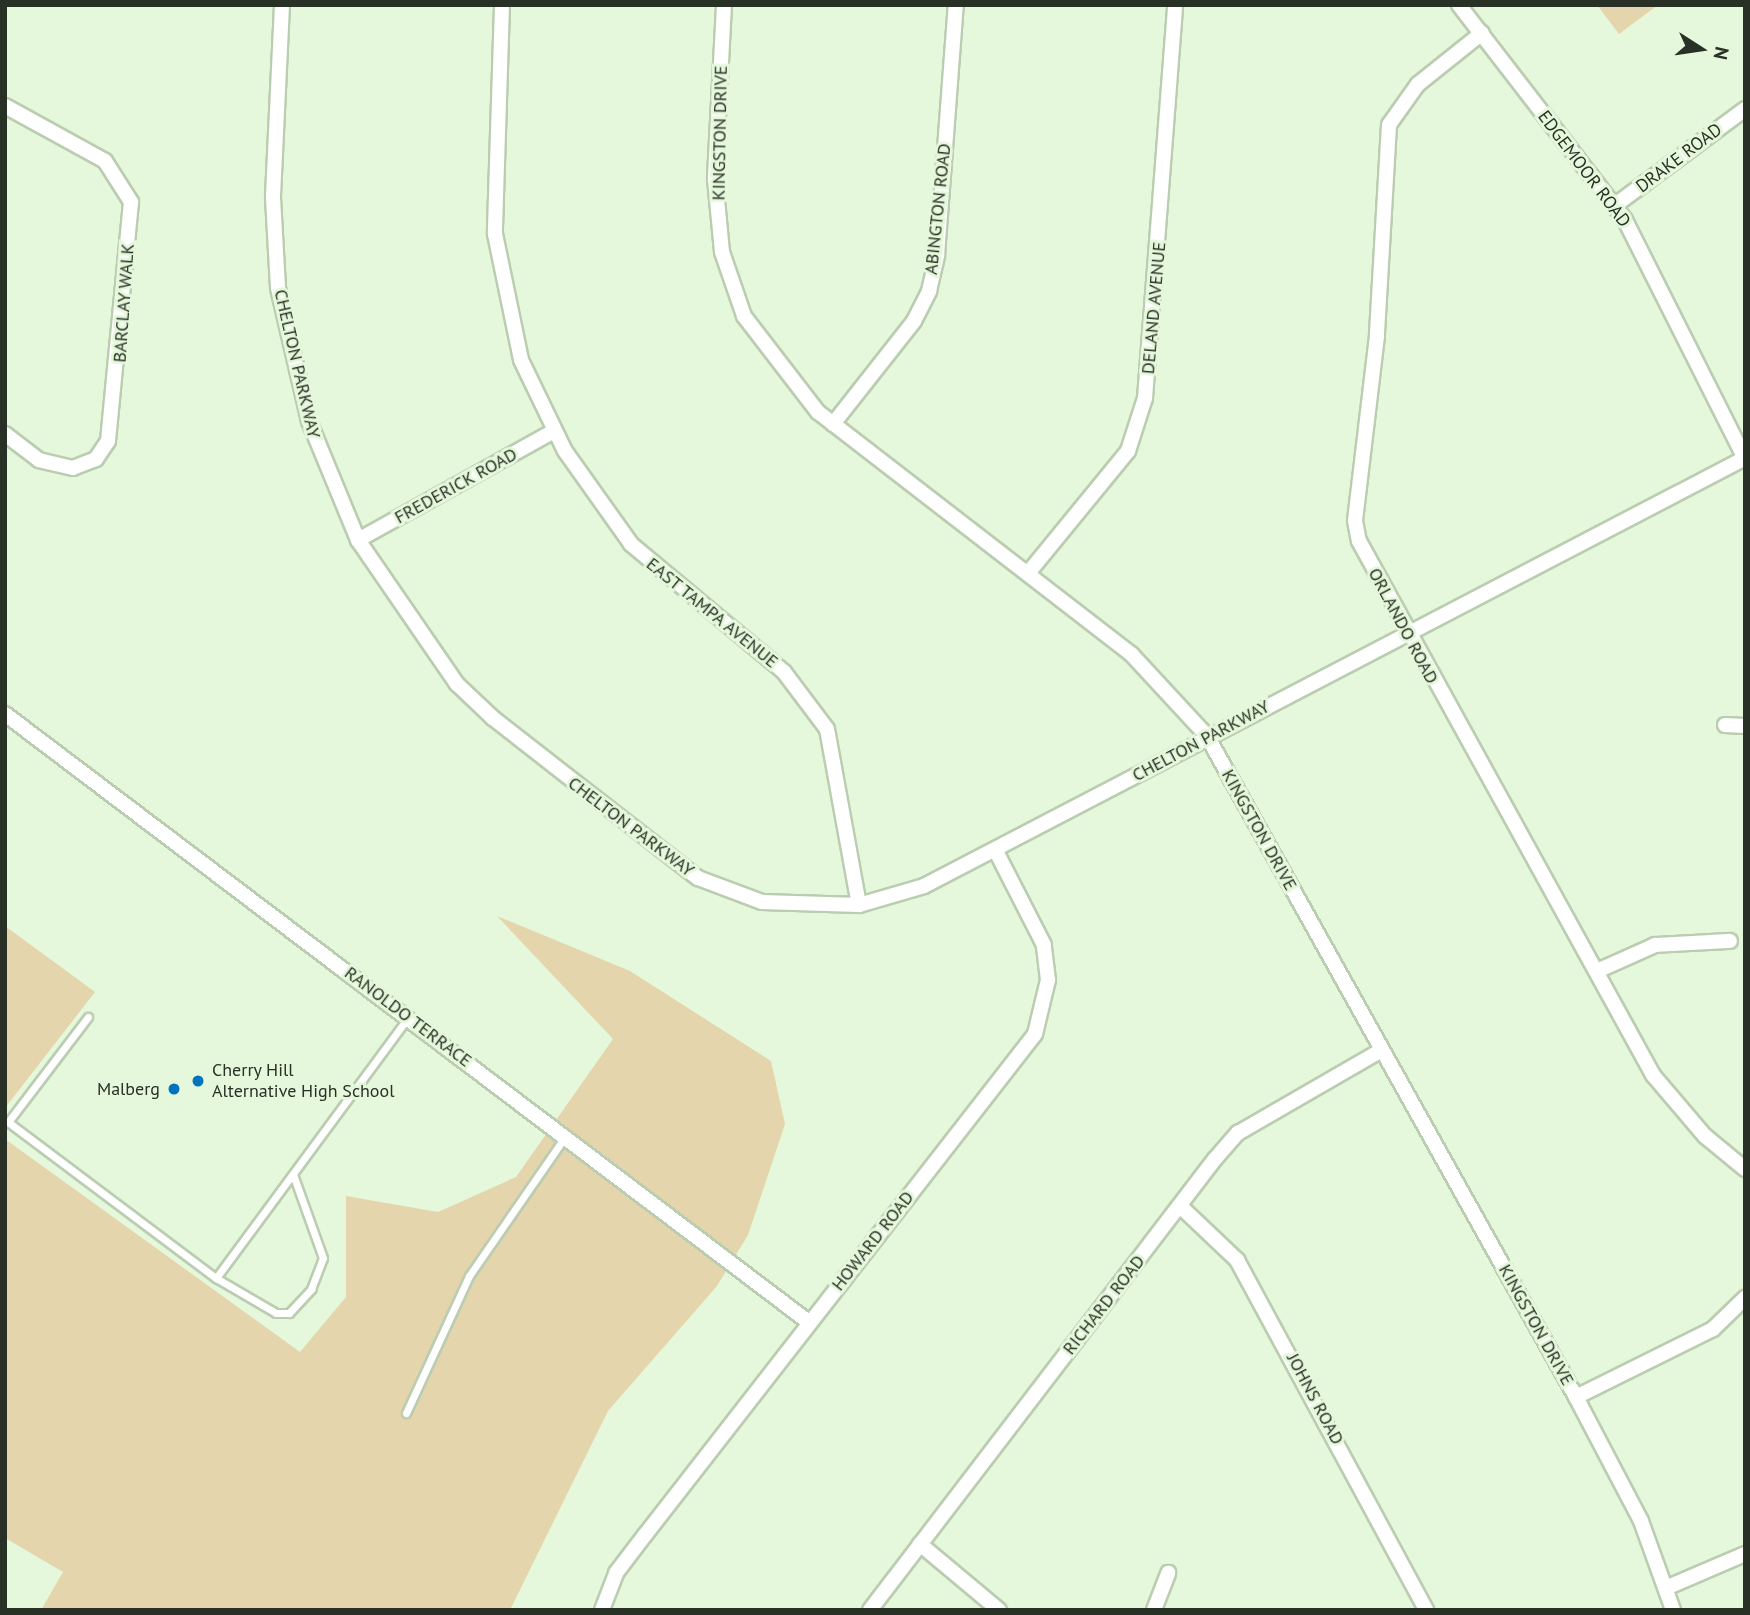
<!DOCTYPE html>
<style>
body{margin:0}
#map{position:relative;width:1750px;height:1615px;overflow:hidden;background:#e5f8db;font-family:"PT Sans",sans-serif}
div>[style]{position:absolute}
.green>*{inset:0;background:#e5d5ac}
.roads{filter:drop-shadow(2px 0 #bbcdb1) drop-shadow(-2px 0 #bbcdb1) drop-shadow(0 2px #bbcdb1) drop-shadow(0 -2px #bbcdb1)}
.service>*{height:7px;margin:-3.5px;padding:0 3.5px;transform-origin:3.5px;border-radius:3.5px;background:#fff}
.minor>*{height:14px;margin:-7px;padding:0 7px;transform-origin:7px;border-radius:7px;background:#fff}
.dots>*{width:19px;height:19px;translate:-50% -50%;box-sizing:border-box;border:4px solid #e5f8db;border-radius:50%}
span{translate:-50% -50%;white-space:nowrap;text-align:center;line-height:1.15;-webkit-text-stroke:6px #e5f8db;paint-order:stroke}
.street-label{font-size:18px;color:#293025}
.poi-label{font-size:18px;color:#293025}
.left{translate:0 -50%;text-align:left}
.right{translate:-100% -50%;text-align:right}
.frame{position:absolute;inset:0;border:7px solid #293025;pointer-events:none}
.north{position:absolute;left:1666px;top:14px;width:70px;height:70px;-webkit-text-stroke:5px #e5f8db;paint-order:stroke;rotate:102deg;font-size:19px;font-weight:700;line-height:28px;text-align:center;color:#293025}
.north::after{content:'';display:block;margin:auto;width:24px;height:32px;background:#293025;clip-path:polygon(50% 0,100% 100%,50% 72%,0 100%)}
</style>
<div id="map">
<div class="green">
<i style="clip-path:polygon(1597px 5px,1658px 5px,1619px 34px)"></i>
<i style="clip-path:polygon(497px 916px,630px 971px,771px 1061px,785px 1124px,748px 1235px,717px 1286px,608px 1411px,510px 1610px,41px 1610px,63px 1572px,5px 1538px,5px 1139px,300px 1352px,346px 1297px,346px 1196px,438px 1212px,516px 1177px,613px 1039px)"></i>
<i style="clip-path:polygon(5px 926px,95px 992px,5px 1108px)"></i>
</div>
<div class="roads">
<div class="service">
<i style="left:88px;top:1017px;width:132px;rotate:127.3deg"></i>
<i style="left:8px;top:1122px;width:260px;rotate:36.9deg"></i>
<i style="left:216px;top:1278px;width:323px;rotate:-53.6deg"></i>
<i style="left:216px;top:1278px;width:69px;rotate:30.3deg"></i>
<i style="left:276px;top:1313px;width:13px"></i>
<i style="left:289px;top:1313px;width:33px;rotate:-47deg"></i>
<i style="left:311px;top:1289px;width:33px;rotate:-69deg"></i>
<i style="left:323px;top:1258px;width:89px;rotate:-109.7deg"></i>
<i style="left:406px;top:1413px;width:151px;rotate:-65.3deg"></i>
<i style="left:469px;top:1276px;width:169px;rotate:-55.4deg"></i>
</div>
<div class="minor">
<i style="left:282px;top:5px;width:193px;rotate:92.7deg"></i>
<i style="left:273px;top:198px;width:90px;rotate:86.8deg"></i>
<i style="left:278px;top:288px;width:137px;rotate:76.9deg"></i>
<i style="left:309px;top:421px;width:129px;rotate:67.6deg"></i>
<i style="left:358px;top:540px;width:175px;rotate:55.5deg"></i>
<i style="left:457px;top:684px;width:50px;rotate:43.4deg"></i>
<i style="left:493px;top:718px;width:260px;rotate:38deg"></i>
<i style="left:698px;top:878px;width:68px;rotate:20.6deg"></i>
<i style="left:762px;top:902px;width:97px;rotate:1.8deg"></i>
<i style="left:859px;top:905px;width:68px;rotate:-16.3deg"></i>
<i style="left:924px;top:886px;width:926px;rotate:-27.53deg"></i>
<i style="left:502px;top:5px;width:229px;rotate:91.8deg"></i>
<i style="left:495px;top:234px;width:129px;rotate:78.3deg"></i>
<i style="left:521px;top:360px;width:101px;rotate:64.2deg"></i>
<i style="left:565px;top:451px;width:114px;rotate:54.6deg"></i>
<i style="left:631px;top:544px;width:199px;rotate:39.9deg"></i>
<i style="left:784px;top:672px;width:71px;rotate:53deg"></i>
<i style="left:827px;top:729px;width:179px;rotate:79.7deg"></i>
<i style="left:724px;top:5px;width:174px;rotate:93deg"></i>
<i style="left:715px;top:179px;width:73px;rotate:84.5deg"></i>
<i style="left:722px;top:252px;width:68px;rotate:71deg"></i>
<i style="left:744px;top:316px;width:121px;rotate:52.4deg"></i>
<i style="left:818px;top:412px;width:397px;rotate:37.7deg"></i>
<i style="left:1132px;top:655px;width:110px;rotate:47.2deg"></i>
<i style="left:1207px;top:736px;width:757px;rotate:60.83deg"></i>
<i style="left:1576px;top:1397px;width:140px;rotate:62.3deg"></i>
<i style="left:1641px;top:1521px;width:95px;rotate:70.2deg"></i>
<i style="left:1459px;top:5px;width:272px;rotate:52.3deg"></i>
<i style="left:1625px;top:220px;width:267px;rotate:63.3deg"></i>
<i style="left:1482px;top:33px;width:82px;rotate:141.4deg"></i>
<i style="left:1418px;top:84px;width:50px;rotate:125.3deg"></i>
<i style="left:1389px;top:125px;width:211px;rotate:93.3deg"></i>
<i style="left:1377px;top:336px;width:186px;rotate:96.8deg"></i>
<i style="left:1355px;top:521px;width:20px;rotate:79deg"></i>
<i style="left:1359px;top:541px;width:610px;rotate:61.16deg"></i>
<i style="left:1653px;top:1075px;width:80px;rotate:49.6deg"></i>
<i style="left:1705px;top:1136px;width:52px;rotate:39.5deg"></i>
<i style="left:5px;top:106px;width:114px;rotate:28.8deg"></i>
<i style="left:105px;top:161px;width:49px;rotate:57.6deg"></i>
<i style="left:131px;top:202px;width:240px;rotate:95.5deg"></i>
<i style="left:108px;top:441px;width:22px;rotate:124deg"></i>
<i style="left:96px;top:459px;width:25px;rotate:159deg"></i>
<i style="left:73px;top:468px;width:35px;rotate:-167deg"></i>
<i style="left:39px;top:460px;width:43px;rotate:-142.6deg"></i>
<i style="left:1614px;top:206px;width:163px;rotate:-36.5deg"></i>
<i style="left:833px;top:424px;width:131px;rotate:-51.8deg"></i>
<i style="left:914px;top:321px;width:34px;rotate:-63deg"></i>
<i style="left:929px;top:291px;width:37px;rotate:-77deg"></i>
<i style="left:937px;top:255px;width:251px;rotate:-85.7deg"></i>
<i style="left:358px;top:540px;width:224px;rotate:-29.1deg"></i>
<i style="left:1029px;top:572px;width:156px;rotate:-50.7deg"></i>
<i style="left:1128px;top:451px;width:56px;rotate:-72.2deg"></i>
<i style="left:1145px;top:398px;width:394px;rotate:-85.6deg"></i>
<i style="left:5px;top:714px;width:1009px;rotate:37.11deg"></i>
<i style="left:1725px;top:725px;width:20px;rotate:3deg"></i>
<i style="left:1597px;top:971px;width:64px;rotate:-24.1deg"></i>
<i style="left:1655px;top:945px;width:75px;rotate:-3.1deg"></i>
<i style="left:1180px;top:1206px;width:79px;rotate:43.5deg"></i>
<i style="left:1237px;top:1260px;width:398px;rotate:61.6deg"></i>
<i style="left:1576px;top:1397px;width:153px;rotate:-26.4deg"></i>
<i style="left:1713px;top:1329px;width:45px;rotate:-44.1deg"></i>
<i style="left:920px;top:1544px;width:103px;rotate:39.9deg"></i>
<i style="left:1668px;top:1587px;width:84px;rotate:-23.2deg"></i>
<i style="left:602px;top:1610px;width:40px;rotate:-69deg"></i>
<i style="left:616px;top:1573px;width:48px;rotate:-52.7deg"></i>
<i style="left:645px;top:1535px;width:635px;rotate:-52.1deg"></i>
<i style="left:1035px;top:1034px;width:56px;rotate:-76.5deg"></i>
<i style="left:1048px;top:980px;width:35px;rotate:-97deg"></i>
<i style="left:1044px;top:945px;width:106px;rotate:-117.1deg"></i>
<i style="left:870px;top:1610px;width:568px;rotate:-52.59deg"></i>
<i style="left:1215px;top:1159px;width:35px;rotate:-49deg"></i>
<i style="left:1238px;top:1133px;width:166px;rotate:-30deg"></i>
<i style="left:1154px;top:1610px;width:40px;rotate:-69deg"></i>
</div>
</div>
<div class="dots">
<i style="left:198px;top:1081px;background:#0074be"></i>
<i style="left:174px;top:1089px;background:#0074be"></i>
</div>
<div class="street-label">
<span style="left:720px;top:133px;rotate:-89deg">KINGSTON DRIVE</span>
<span style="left:1679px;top:158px;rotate:-37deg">DRAKE ROAD</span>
<span style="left:1584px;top:169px;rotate:53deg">EDGEMOOR ROAD</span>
<span style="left:938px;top:209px;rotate:-84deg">ABINGTON ROAD</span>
<span style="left:124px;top:303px;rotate:-86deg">BARCLAY WALK</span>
<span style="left:1154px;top:308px;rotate:-85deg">DELAND AVENUE</span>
<span style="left:297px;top:364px;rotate:77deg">CHELTON PARKWAY</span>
<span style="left:456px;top:486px;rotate:-29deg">FREDERICK ROAD</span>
<span style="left:712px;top:613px;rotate:39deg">EAST TAMPA AVENUE</span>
<span style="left:1403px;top:626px;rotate:62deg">ORLANDO ROAD</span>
<span style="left:1201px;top:741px;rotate:-28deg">CHELTON PARKWAY</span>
<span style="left:631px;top:827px;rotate:37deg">CHELTON PARKWAY</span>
<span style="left:1259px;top:830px;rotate:61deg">KINGSTON DRIVE</span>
<span style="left:408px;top:1017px;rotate:37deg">RANOLDO TERRACE</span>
<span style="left:873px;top:1241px;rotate:-52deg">HOWARD ROAD</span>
<span style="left:1104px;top:1305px;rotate:-52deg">RICHARD ROAD</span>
<span style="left:1536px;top:1325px;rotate:61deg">KINGSTON DRIVE</span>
<span style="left:1315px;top:1399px;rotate:62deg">JOHNS ROAD</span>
</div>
<div class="poi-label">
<span class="left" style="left:212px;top:1081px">Cherry Hill<br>Alternative High School</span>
<span class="right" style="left:160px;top:1089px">Malberg</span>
</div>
<div class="frame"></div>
<div class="north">N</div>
</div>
